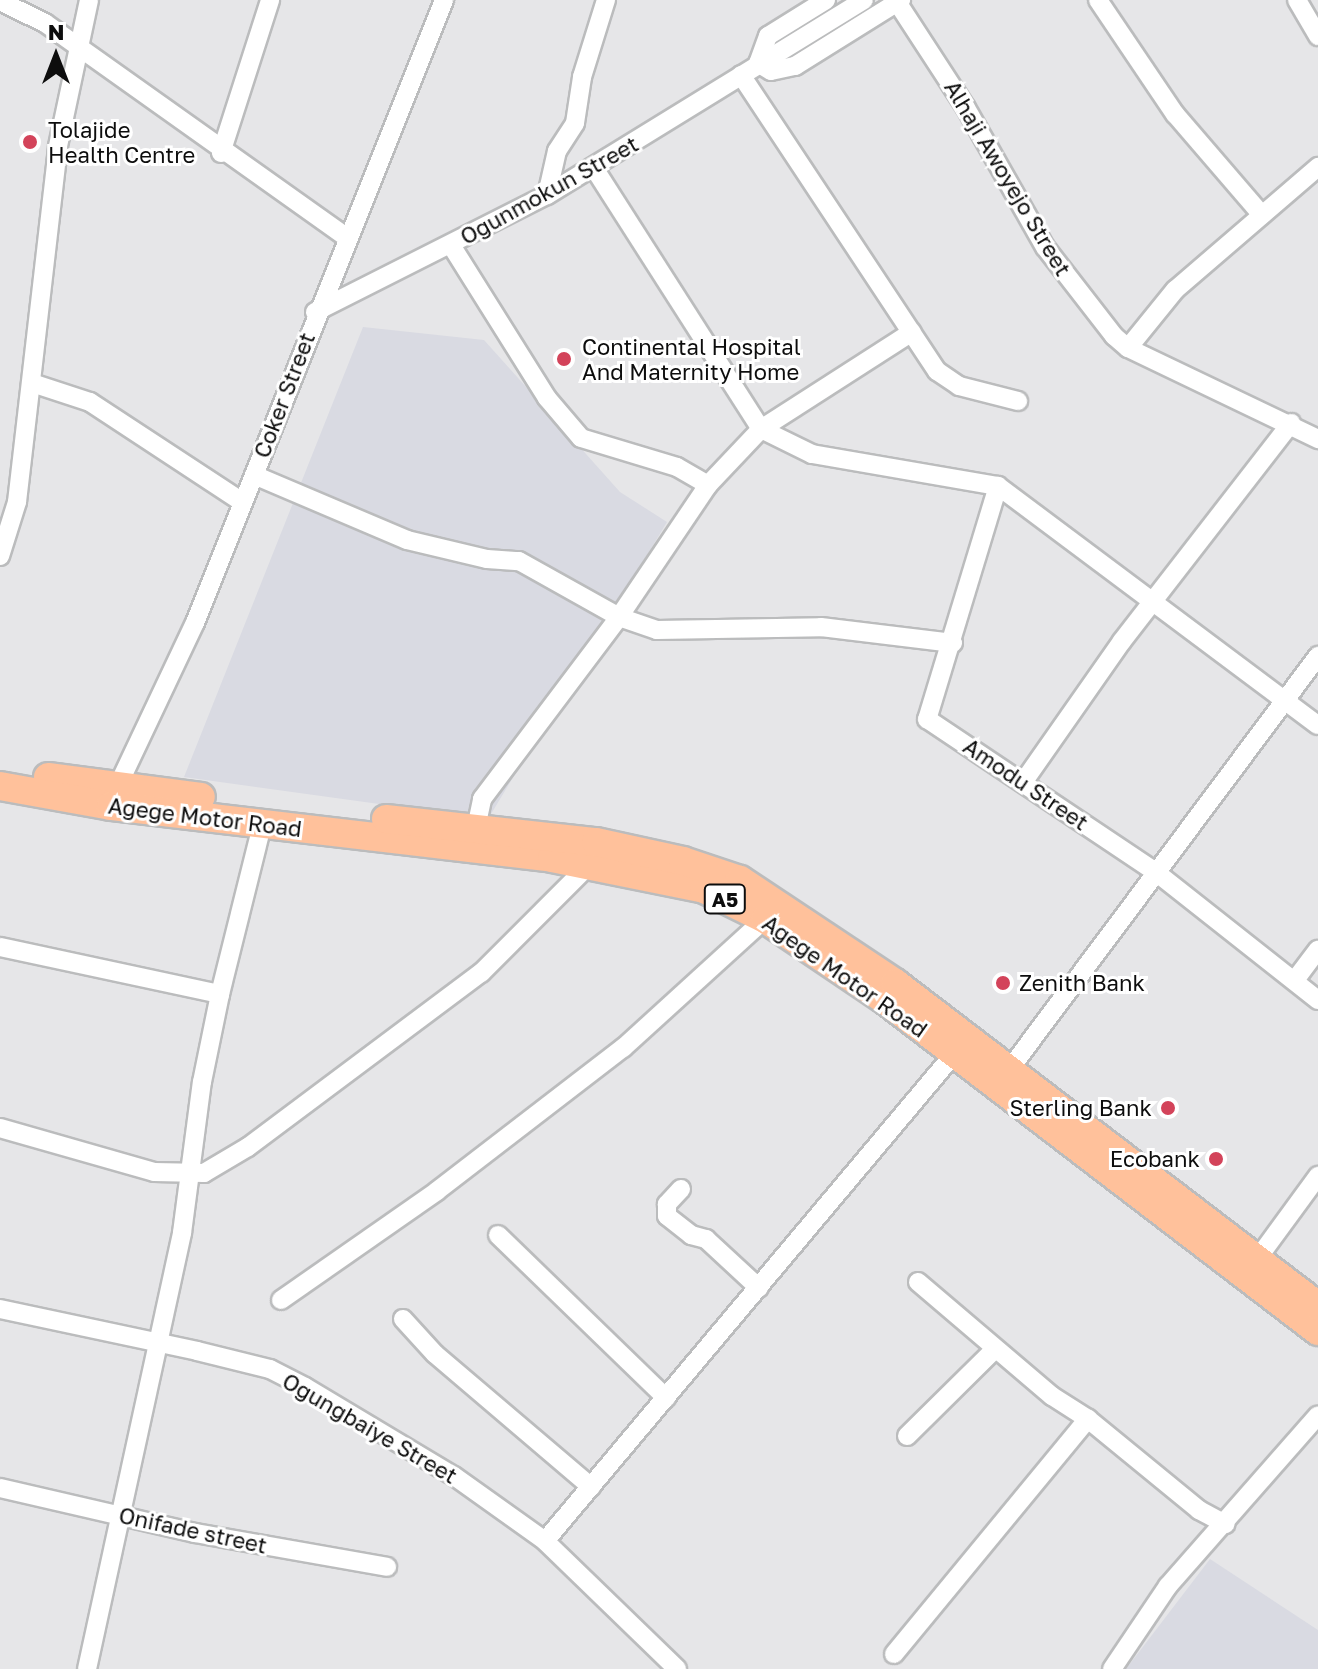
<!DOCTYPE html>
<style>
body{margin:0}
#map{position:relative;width:1318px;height:1669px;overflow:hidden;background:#e6e6e8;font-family:"Golos Text",sans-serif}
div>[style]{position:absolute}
.built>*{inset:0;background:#d9dae2}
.roads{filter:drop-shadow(2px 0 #bbbcbd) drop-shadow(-2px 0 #bbbcbd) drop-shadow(0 2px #bbbcbd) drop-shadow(0 -2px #bbbcbd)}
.minor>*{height:18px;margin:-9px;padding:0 9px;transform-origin:9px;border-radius:9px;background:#fff}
.highway>*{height:28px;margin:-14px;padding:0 14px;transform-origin:14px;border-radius:14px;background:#ffc19b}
.dots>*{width:22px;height:22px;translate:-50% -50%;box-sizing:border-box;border:4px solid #fff;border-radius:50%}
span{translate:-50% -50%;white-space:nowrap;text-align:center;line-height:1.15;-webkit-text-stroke:6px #fff;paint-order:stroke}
.shield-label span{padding:2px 6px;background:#fff;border:2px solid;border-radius:6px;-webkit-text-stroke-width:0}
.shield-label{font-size:20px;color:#0d0d0d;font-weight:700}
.poi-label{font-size:22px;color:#0d0d0d}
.left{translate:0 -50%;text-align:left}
.right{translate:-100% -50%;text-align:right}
.street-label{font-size:22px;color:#0d0d0d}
.north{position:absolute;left:16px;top:16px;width:80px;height:80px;-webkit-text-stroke:6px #fff;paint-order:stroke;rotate:0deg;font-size:22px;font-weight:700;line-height:32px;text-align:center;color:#0d0d0d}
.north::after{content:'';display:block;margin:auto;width:28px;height:36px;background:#0d0d0d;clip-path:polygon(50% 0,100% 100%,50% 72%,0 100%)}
</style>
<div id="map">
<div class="built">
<i style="clip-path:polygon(363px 327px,484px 340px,620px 492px,667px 522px,488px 819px,184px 777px)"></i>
<i style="clip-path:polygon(1210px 1559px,1318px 1630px,1318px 1669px,1126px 1669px)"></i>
</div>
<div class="roads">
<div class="minor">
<i style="left:826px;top:0;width:68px;rotate:148.2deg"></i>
<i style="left:768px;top:36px;width:29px;rotate:110deg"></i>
<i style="left:758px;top:63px;width:15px;rotate:32deg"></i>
<i style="left:771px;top:71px;width:25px;rotate:-12deg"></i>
<i style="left:795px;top:66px;width:125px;rotate:-31.9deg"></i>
<i style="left:1098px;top:0;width:138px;rotate:56deg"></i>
<i style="left:1175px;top:114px;width:133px;rotate:49.3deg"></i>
<i style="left:1297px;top:0;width:42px;rotate:59.7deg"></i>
<i style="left:0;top:1px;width:50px;rotate:26.1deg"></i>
<i style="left:45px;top:23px;width:371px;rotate:35.4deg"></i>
<i style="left:897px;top:2px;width:126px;rotate:56.9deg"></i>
<i style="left:966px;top:108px;width:160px;rotate:60.4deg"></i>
<i style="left:1045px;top:247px;width:113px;rotate:52.2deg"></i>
<i style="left:1114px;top:336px;width:18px;rotate:41deg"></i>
<i style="left:1128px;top:348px;width:211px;rotate:25.6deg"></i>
<i style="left:741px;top:75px;width:355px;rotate:56.5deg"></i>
<i style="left:937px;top:371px;width:27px;rotate:34deg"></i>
<i style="left:959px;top:386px;width:61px;rotate:14.3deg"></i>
<i style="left:221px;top:153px;width:161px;rotate:-72.2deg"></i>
<i style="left:594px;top:168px;width:310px;rotate:57.4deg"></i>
<i style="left:761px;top:429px;width:57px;rotate:26.1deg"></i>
<i style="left:812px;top:454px;width:189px;rotate:9.8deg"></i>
<i style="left:998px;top:486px;width:399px;rotate:36.8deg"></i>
<i style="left:547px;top:195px;width:45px;rotate:-77.2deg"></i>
<i style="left:557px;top:151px;width:33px;rotate:-57deg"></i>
<i style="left:575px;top:123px;width:47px;rotate:-81.3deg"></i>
<i style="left:582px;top:77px;width:81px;rotate:-72.7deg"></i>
<i style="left:451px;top:245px;width:181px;rotate:57.9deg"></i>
<i style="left:547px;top:398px;width:52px;rotate:49.6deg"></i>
<i style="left:581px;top:438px;width:100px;rotate:16.8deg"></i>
<i style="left:677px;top:467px;width:36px;rotate:30deg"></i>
<i style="left:315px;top:312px;width:260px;rotate:-26.8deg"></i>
<i style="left:547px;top:195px;width:372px;rotate:-31.6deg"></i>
<i style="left:1128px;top:348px;width:75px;rotate:-51deg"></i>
<i style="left:1175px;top:290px;width:189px;rotate:-40.7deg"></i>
<i style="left:32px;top:383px;width:61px;rotate:18.1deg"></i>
<i style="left:90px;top:402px;width:181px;rotate:33.3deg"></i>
<i style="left:254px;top:475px;width:166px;rotate:23deg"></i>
<i style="left:407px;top:540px;width:82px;rotate:13.4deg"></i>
<i style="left:487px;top:559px;width:32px;rotate:4deg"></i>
<i style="left:519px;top:561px;width:115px;rotate:29.2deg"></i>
<i style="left:619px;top:617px;width:40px;rotate:18.9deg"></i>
<i style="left:657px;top:630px;width:164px;rotate:-1deg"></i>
<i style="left:821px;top:627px;width:133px;rotate:6.9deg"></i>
<i style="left:998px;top:486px;width:244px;rotate:106.9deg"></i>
<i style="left:927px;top:719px;width:277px;rotate:33.8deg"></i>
<i style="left:1157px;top:873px;width:205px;rotate:38.3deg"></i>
<i style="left:0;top:556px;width:57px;rotate:-72.5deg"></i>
<i style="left:17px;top:502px;width:358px;rotate:-83.4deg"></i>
<i style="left:58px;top:146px;width:149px;rotate:-78deg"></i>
<i style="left:1024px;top:781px;width:171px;rotate:-55deg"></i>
<i style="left:1122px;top:641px;width:276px;rotate:-52.2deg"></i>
<i style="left:114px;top:794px;width:189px;rotate:-64.7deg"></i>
<i style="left:195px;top:623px;width:671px;rotate:-68.21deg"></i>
<i style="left:476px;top:828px;width:30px;rotate:-78deg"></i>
<i style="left:482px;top:799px;width:228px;rotate:-53deg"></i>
<i style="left:619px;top:617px;width:159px;rotate:-56deg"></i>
<i style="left:708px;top:485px;width:77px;rotate:-46.6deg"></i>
<i style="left:761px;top:429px;width:179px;rotate:-32.7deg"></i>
<i style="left:0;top:947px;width:225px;rotate:12.1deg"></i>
<i style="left:1295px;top:980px;width:38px;rotate:-53deg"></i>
<i style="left:1009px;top:1070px;width:517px;rotate:-53.26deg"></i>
<i style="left:0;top:1128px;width:160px;rotate:15.9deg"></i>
<i style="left:154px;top:1172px;width:50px;rotate:1.1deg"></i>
<i style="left:204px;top:1173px;width:51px;rotate:-30.6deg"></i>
<i style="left:248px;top:1147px;width:291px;rotate:-36.8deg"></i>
<i style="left:481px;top:973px;width:153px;rotate:-45deg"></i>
<i style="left:681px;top:1189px;width:21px;rotate:133deg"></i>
<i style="left:667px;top:1204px;width:12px;rotate:90deg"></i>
<i style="left:667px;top:1216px;width:31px;rotate:38deg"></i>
<i style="left:691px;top:1235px;width:16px;rotate:15deg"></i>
<i style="left:706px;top:1239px;width:72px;rotate:42.8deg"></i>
<i style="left:498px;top:1235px;width:234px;rotate:44.1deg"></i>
<i style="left:1258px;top:1258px;width:102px;rotate:-53.8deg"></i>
<i style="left:918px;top:1282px;width:176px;rotate:40.4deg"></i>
<i style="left:1052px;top:1396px;width:43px;rotate:32.6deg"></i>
<i style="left:1088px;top:1419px;width:144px;rotate:39.3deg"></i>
<i style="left:1199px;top:1510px;width:30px;rotate:28deg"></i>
<i style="left:281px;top:1300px;width:190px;rotate:-34.9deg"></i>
<i style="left:437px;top:1191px;width:235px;rotate:-37.6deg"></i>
<i style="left:623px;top:1048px;width:192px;rotate:-42.3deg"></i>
<i style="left:0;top:1309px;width:201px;rotate:12deg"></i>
<i style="left:197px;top:1351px;width:75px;rotate:13.9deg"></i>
<i style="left:270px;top:1369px;width:39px;rotate:27deg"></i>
<i style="left:305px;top:1387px;width:174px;rotate:30.9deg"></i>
<i style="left:454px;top:1476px;width:112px;rotate:35.5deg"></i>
<i style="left:545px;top:1541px;width:184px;rotate:44.1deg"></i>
<i style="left:403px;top:1319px;width:47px;rotate:47.6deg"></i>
<i style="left:435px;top:1354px;width:205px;rotate:40.4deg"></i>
<i style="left:907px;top:1436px;width:124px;rotate:-44.7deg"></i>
<i style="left:0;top:1488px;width:200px;rotate:13deg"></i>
<i style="left:195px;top:1533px;width:195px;rotate:10deg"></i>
<i style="left:545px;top:1541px;width:636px;rotate:-49.98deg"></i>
<i style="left:894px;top:1654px;width:305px;rotate:-50.5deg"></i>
<i style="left:87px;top:1669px;width:446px;rotate:-77.7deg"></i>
<i style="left:182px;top:1233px;width:152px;rotate:-82.5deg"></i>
<i style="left:202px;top:1082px;width:90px;rotate:-78.4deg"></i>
<i style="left:220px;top:994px;width:174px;rotate:-76deg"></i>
<i style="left:1112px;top:1669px;width:100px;rotate:-56deg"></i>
<i style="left:1168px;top:1586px;width:227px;rotate:-48.7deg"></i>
</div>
<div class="highway">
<i style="left:48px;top:777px;width:154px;rotate:7.4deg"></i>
<i style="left:0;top:786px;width:113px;rotate:10.2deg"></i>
<i style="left:111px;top:806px;width:444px;rotate:6.7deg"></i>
<i style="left:552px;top:858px;width:155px;rotate:11.5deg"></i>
<i style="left:704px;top:889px;width:68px;rotate:26.2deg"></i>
<i style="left:765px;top:919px;width:145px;rotate:34deg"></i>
<i style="left:885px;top:1000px;width:545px;rotate:37.4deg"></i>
<i style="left:386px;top:819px;width:211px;rotate:6.3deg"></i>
<i style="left:596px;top:842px;width:89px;rotate:12.3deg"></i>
<i style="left:683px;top:861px;width:60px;rotate:18.4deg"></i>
<i style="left:740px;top:880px;width:186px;rotate:33.6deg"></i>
<i style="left:895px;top:983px;width:532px;rotate:37.37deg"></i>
</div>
</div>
<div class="dots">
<i style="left:30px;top:142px;background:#d3435a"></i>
<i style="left:564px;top:359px;background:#d3435a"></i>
<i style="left:1003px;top:983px;background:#d3435a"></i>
<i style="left:1168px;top:1108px;background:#d3435a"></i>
<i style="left:1216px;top:1159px;background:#d3435a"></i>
</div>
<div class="shield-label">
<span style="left:725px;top:899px">A5</span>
</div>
<div class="poi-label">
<span class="left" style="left:48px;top:142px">Tolajide<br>Health Centre</span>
<span class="left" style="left:582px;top:359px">Continental Hospital<br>And Maternity Home</span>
<span class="left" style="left:1019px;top:983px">Zenith Bank</span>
<span class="right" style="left:1152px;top:1108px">Sterling Bank</span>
<span class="right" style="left:1200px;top:1159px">Ecobank</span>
</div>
<div class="street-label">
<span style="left:1008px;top:178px;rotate:59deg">Alhaji Awoyejo Street</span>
<span style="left:549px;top:190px;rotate:-29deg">Ogunmokun Street</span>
<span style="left:284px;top:395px;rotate:-69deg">Coker Street</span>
<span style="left:1026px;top:784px;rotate:34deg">Amodu Street</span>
<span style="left:205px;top:817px;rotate:7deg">Agege Motor Road</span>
<span style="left:845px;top:976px;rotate:35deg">Agege Motor Road</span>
<span style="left:370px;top:1428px;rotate:30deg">Ogungbaiye Street</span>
<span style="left:193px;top:1530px;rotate:12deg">Onifade street</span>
</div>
<div class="north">N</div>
</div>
